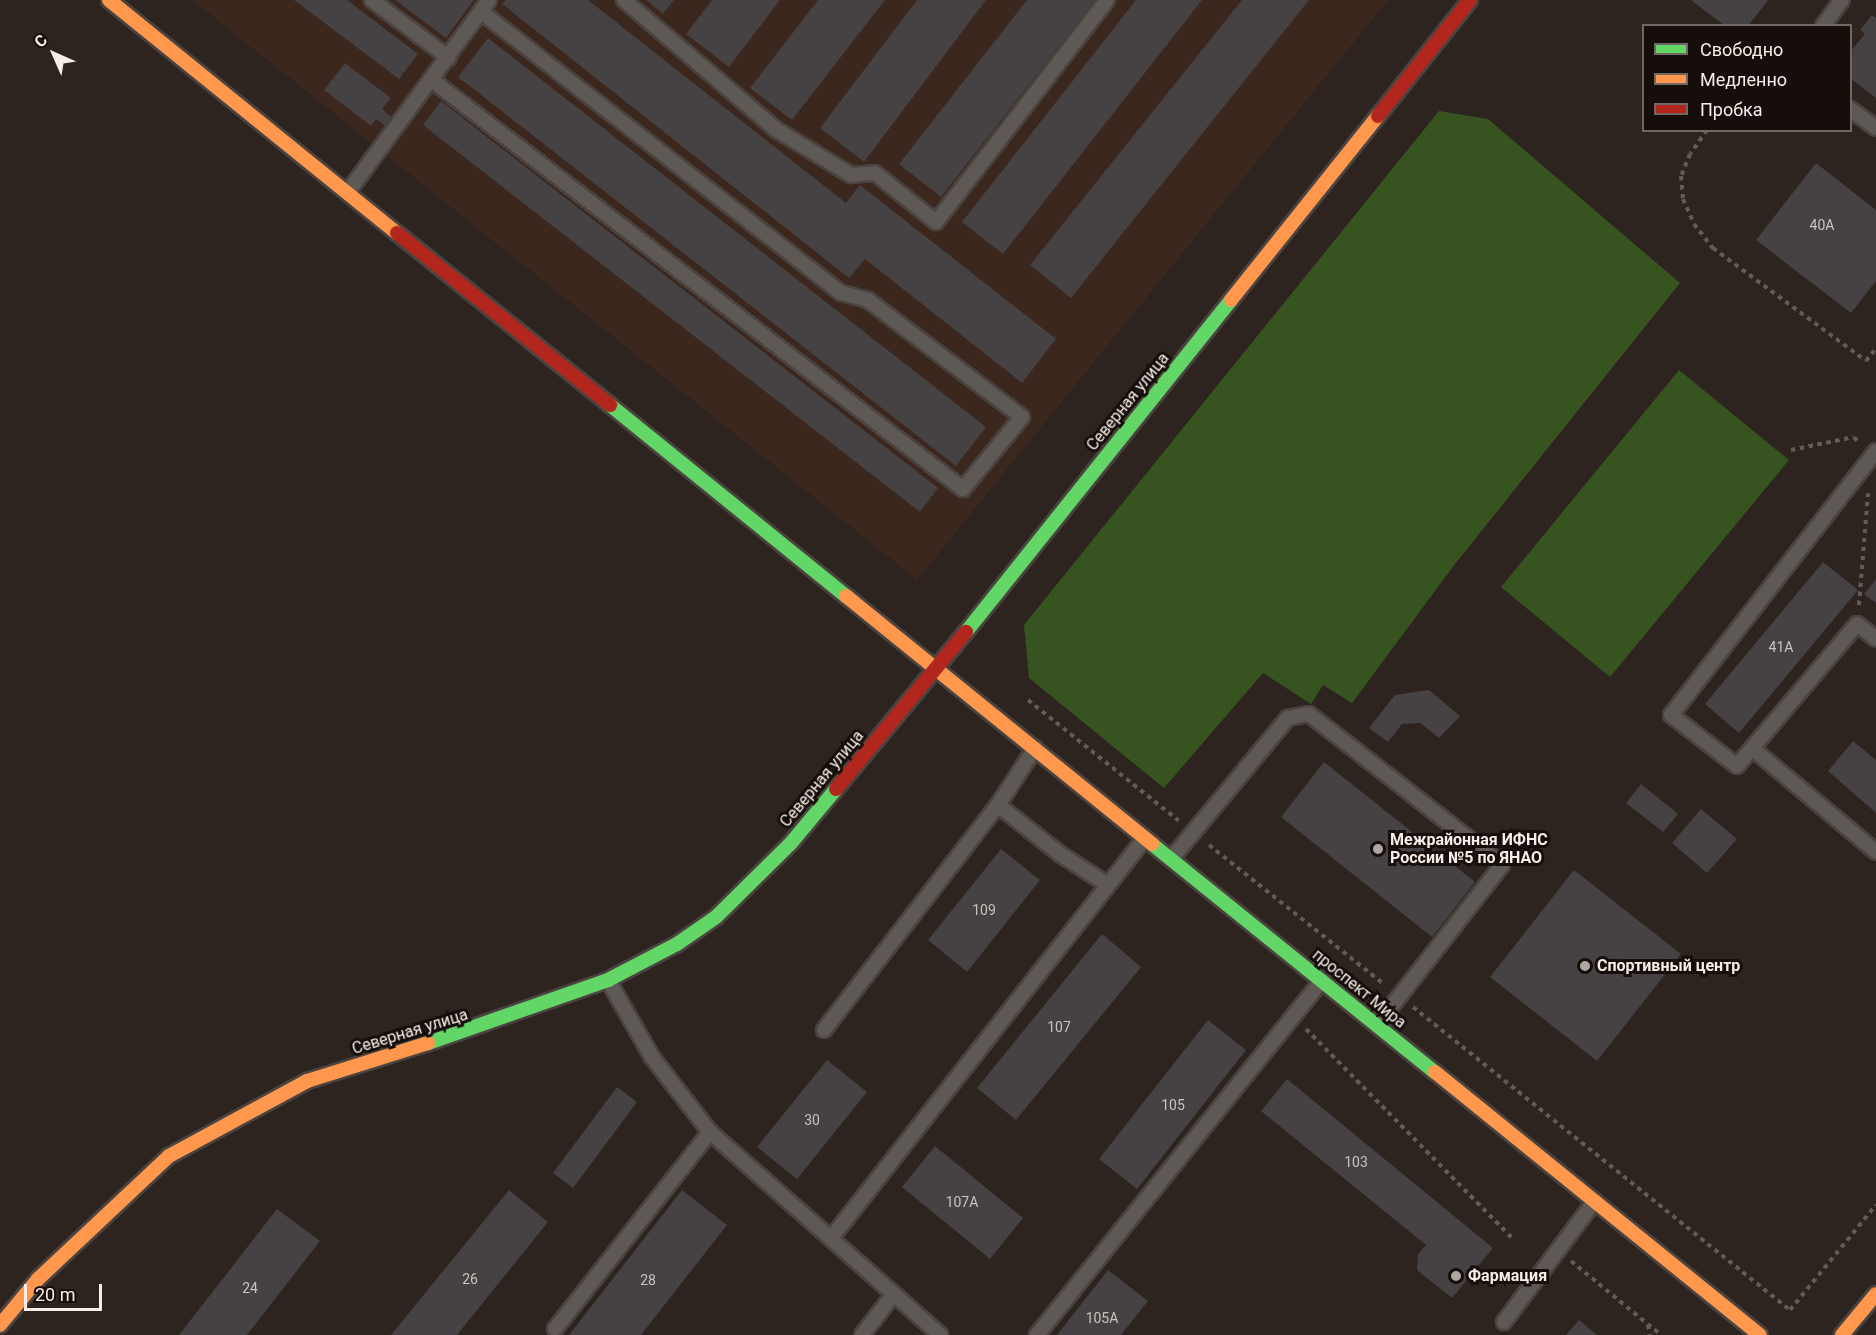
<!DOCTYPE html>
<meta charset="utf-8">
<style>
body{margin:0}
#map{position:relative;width:1876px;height:1335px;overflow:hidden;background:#2d2420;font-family:Roboto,sans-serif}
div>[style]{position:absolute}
.built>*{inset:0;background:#3b271d}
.green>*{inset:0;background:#375420}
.building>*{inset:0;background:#464142}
.path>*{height:4px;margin-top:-2px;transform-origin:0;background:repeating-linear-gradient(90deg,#625c59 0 4.5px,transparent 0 9px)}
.roads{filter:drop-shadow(2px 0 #4a433f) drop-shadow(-2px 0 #4a433f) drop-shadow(0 2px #4a433f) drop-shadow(0 -2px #4a433f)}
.lane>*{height:14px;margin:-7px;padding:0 7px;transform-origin:7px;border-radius:7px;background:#5f5956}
.fast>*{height:14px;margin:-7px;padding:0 7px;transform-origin:7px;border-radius:7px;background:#63d668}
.slow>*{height:14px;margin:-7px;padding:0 7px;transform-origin:7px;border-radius:7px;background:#ff974d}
.jam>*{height:14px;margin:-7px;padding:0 7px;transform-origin:7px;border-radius:7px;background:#b3261e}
.dots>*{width:16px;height:16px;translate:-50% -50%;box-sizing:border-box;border:3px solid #150e0b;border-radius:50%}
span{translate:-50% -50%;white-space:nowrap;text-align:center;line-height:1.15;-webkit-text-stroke:6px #150e0b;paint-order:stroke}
.number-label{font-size:14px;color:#ccc2be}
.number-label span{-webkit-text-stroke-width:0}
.street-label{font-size:16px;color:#f8ede8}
.poi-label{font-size:16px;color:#f8ede8;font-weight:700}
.left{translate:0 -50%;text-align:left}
.legend{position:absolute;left:1642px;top:24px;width:210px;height:108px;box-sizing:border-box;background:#150e0b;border:2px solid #706763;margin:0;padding:8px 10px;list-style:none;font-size:18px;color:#f8ede8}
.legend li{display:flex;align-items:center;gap:12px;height:30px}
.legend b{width:30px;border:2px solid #706763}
.north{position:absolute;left:24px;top:24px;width:60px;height:60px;-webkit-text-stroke:4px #150e0b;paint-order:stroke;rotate:315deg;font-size:16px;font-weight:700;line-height:24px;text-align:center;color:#f8ede8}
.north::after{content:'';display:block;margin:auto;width:21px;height:27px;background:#f8ede8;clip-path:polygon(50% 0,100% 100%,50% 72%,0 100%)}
.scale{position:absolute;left:24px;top:1284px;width:78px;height:27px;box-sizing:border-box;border:3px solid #f8ede8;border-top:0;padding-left:8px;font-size:18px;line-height:21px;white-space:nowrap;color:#f8ede8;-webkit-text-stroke:4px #150e0b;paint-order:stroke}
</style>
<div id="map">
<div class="built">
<i style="clip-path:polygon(192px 0,1388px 0,917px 580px)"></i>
</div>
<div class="green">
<i style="clip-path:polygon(1439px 111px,1488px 119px,1680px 283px,1455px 564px,1352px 703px,1323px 685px,1311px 704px,1263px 673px,1164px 788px,1029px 678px,1024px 625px)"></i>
<i style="clip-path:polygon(1679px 370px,1789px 460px,1610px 677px,1501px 587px)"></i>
</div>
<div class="building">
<i style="clip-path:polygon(294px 0,347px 0,418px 54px,399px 79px)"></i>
<i style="clip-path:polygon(395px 0,474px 0,446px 38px)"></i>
<i style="clip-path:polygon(506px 0,588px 0,846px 203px,860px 185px,1056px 339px,1022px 383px,865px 259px,849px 278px,502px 4px)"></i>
<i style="clip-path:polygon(646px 0,674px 0,663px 14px)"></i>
<i style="clip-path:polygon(712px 0,780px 0,729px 67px,686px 34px)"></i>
<i style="clip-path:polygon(818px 0,885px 0,792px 120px,750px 88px)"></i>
<i style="clip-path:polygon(917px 0,986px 0,864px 162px,820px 128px)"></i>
<i style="clip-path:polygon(1027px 0,1095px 0,941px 197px,899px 164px)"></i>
<i style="clip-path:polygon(1136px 0,1202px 0,1003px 254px,962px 222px)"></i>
<i style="clip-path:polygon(1242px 0,1309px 0,1071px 298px,1030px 265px)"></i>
<i style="clip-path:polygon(1691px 0,1768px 0,1748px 26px,1725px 26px)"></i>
<i style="clip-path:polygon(1872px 15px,1876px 18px,1876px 98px,1850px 78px,1850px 52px,1865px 34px,1860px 30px)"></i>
<i style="clip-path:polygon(488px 38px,986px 427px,956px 466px,458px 77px)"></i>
<i style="clip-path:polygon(345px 63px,391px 98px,382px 109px,397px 122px,391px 130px,376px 119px,371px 126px,324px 90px)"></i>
<i style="clip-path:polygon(441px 101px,938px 488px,920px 512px,423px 125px)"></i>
<i style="clip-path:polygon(1816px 163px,1876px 210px,1876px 281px,1851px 313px,1756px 240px)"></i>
<i style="clip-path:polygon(1823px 562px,1858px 590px,1739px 733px,1705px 704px)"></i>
<i style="clip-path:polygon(1876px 579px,1876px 603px,1864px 594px)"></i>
<i style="clip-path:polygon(1429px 690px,1460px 716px,1439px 738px,1420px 723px,1402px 724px,1388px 742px,1369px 728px,1395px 695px)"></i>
<i style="clip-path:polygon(1853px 741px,1876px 760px,1876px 813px,1828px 771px)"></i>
<i style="clip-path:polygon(1324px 762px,1475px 882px,1432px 937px,1281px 817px)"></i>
<i style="clip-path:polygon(1641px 784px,1678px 814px,1663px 832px,1626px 803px)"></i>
<i style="clip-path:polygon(1701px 809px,1737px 839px,1707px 873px,1672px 843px)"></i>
<i style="clip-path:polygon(1001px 849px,1040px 880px,967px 972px,928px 940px)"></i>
<i style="clip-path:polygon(1574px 870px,1681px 954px,1597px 1061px,1490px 977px)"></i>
<i style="clip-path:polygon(1102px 934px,1141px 967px,1016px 1120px,977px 1088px)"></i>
<i style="clip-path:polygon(1208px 1020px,1246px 1050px,1137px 1189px,1099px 1159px)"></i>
<i style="clip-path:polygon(827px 1060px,867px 1092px,797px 1179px,757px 1147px)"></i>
<i style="clip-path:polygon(1287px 1079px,1493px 1248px,1452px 1298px,1417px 1270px,1418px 1254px,1426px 1245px,1261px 1111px)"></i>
<i style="clip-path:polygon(617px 1087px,637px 1102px,573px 1188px,553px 1173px)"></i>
<i style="clip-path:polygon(935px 1146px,1023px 1218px,990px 1259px,902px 1187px)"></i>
<i style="clip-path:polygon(509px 1190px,548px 1222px,457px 1335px,391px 1335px)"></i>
<i style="clip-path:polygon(682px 1190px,727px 1225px,641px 1335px,569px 1335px)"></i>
<i style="clip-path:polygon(277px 1209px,320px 1241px,247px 1335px,179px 1335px)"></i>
<i style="clip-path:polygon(1108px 1270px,1148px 1301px,1121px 1335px,1057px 1335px)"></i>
<i style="clip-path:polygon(1579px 1320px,1597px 1335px,1566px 1335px)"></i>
</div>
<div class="path">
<i style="left:1707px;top:130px;width:29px;rotate:125deg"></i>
<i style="left:1690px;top:154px;width:24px;rotate:112deg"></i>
<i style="left:1681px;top:176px;width:23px;rotate:85deg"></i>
<i style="left:1683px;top:199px;width:27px;rotate:66deg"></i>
<i style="left:1694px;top:224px;width:31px;rotate:52deg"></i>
<i style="left:1713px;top:248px;width:190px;rotate:36.4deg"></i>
<i style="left:1866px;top:361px;width:16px;rotate:-52deg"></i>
<i style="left:1791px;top:450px;width:64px;rotate:-11.7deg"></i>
<i style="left:1854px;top:437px;width:8px;rotate:50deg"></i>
<i style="left:1859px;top:605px;width:112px;rotate:-85.4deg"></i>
<i style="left:1028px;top:700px;width:193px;rotate:38.7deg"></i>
<i style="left:1209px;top:845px;width:223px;rotate:38.5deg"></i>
<i style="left:1413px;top:1007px;width:484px;rotate:38.8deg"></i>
<i style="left:1790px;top:1310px;width:136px;rotate:-50.7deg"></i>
<i style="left:1306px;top:1029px;width:296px;rotate:45.4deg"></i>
<i style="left:1571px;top:1261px;width:117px;rotate:39.4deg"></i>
<i style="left:1648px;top:1325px;width:10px;rotate:79deg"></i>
</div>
<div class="roads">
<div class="lane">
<i style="left:372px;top:0;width:96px;rotate:37deg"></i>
<i style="left:624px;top:0;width:201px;rotate:40.4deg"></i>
<i style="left:777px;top:130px;width:87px;rotate:31.3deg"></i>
<i style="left:851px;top:175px;width:24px;rotate:-5deg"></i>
<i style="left:875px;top:173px;width:78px;rotate:38.8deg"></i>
<i style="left:936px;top:222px;width:280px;rotate:-52.4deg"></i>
<i style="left:1823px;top:26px;width:32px;rotate:-54deg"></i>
<i style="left:433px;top:81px;width:669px;rotate:37.59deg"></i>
<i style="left:963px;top:489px;width:93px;rotate:-50.7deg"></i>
<i style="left:1022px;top:417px;width:193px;rotate:-142.8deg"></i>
<i style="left:868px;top:300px;width:28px;rotate:-165deg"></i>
<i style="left:841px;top:293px;width:457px;rotate:-142deg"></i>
<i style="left:1850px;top:109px;width:32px;rotate:36deg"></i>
<i style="left:348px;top:192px;width:238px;rotate:-53.7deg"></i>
<i style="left:1876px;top:451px;width:334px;rotate:127.8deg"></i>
<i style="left:1671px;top:715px;width:83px;rotate:37.7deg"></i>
<i style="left:1737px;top:766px;width:186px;rotate:-49.8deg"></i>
<i style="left:1857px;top:624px;width:24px;rotate:38deg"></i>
<i style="left:1753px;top:749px;width:160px;rotate:39.9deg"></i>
<i style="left:998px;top:805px;width:79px;rotate:38.3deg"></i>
<i style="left:1060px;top:854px;width:57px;rotate:32.9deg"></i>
<i style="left:1172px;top:858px;width:182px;rotate:-50.4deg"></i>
<i style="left:1288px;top:718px;width:21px;rotate:-11deg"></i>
<i style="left:1309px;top:714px;width:245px;rotate:38deg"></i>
<i style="left:1502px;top:865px;width:203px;rotate:128deg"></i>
<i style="left:608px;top:980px;width:89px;rotate:60.3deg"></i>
<i style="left:652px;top:1057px;width:95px;rotate:52.3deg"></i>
<i style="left:710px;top:1132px;width:307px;rotate:41.4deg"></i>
<i style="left:824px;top:1030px;width:284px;rotate:-52.3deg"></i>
<i style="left:998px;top:805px;width:68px;rotate:-57deg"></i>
<i style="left:832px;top:1237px;width:507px;rotate:-51.89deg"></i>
<i style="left:1504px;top:1322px;width:151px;rotate:-53.1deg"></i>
<i style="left:555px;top:1329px;width:251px;rotate:-51.8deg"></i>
<i style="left:862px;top:1335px;width:52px;rotate:-52deg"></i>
<i style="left:1037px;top:1335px;width:455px;rotate:-51.2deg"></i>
</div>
<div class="fast">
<i style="left:610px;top:405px;width:304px;rotate:39deg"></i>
<i style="left:966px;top:632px;width:425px;rotate:-51.4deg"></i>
<i style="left:1152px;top:844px;width:363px;rotate:38.9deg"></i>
<i style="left:428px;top:1043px;width:191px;rotate:-19.3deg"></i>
<i style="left:608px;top:980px;width:78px;rotate:-27.6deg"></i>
<i style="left:677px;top:944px;width:47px;rotate:-34.7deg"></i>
<i style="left:716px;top:917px;width:105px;rotate:-44.6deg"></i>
<i style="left:791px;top:843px;width:70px;rotate:-50.2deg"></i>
</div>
<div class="slow">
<i style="left:109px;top:0;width:370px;rotate:39deg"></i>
<i style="left:1231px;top:300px;width:236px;rotate:-51.4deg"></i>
<i style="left:846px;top:596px;width:394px;rotate:39deg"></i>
<i style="left:1435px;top:1072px;width:418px;rotate:39deg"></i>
<i style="left:0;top:1325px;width:60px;rotate:-50.4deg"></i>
<i style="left:38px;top:1279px;width:180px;rotate:-43.2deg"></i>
<i style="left:169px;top:1156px;width:157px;rotate:-28.5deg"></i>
<i style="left:307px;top:1081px;width:127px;rotate:-17.4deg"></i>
<i style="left:1842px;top:1335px;width:53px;rotate:-50.3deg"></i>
</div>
<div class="jam">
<i style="left:1378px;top:116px;width:148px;rotate:-51.6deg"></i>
<i style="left:397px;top:233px;width:274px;rotate:38.9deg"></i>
<i style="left:836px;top:789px;width:204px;rotate:-50.4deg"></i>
</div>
</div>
<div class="dots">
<i style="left:1378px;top:849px;background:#b1a7a2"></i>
<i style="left:1585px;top:966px;background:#b1a7a2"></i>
<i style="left:1456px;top:1276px;background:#b1a7a2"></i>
</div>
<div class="number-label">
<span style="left:1822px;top:225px">40А</span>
<span style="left:1781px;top:647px">41А</span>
<span style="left:984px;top:910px">109</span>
<span style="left:1059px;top:1027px">107</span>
<span style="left:1173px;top:1105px">105</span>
<span style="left:812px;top:1120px">30</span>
<span style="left:1356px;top:1162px">103</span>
<span style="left:962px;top:1202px">107А</span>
<span style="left:470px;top:1279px">26</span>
<span style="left:648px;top:1280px">28</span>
<span style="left:250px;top:1288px">24</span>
<span style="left:1102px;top:1318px">105А</span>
</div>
<div class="street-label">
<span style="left:1128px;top:402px;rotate:-51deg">Северная улица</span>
<span style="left:822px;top:779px;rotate:-50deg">Северная улица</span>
<span style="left:1359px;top:989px;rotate:39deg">проспект Мира</span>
<span style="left:410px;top:1032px;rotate:-17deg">Северная улица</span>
</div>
<div class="poi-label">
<span class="left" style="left:1390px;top:849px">Межрайонная ИФНС<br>России №5 по ЯНАО</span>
<span class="left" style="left:1597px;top:966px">Спортивный центр</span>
<span class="left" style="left:1468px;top:1276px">Фармация</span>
</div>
<ul class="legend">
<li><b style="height:8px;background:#63d668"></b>Свободно</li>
<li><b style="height:8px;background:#ff974d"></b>Медленно</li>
<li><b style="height:8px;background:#b3261e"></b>Пробка</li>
</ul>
<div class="north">С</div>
<div class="scale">20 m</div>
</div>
